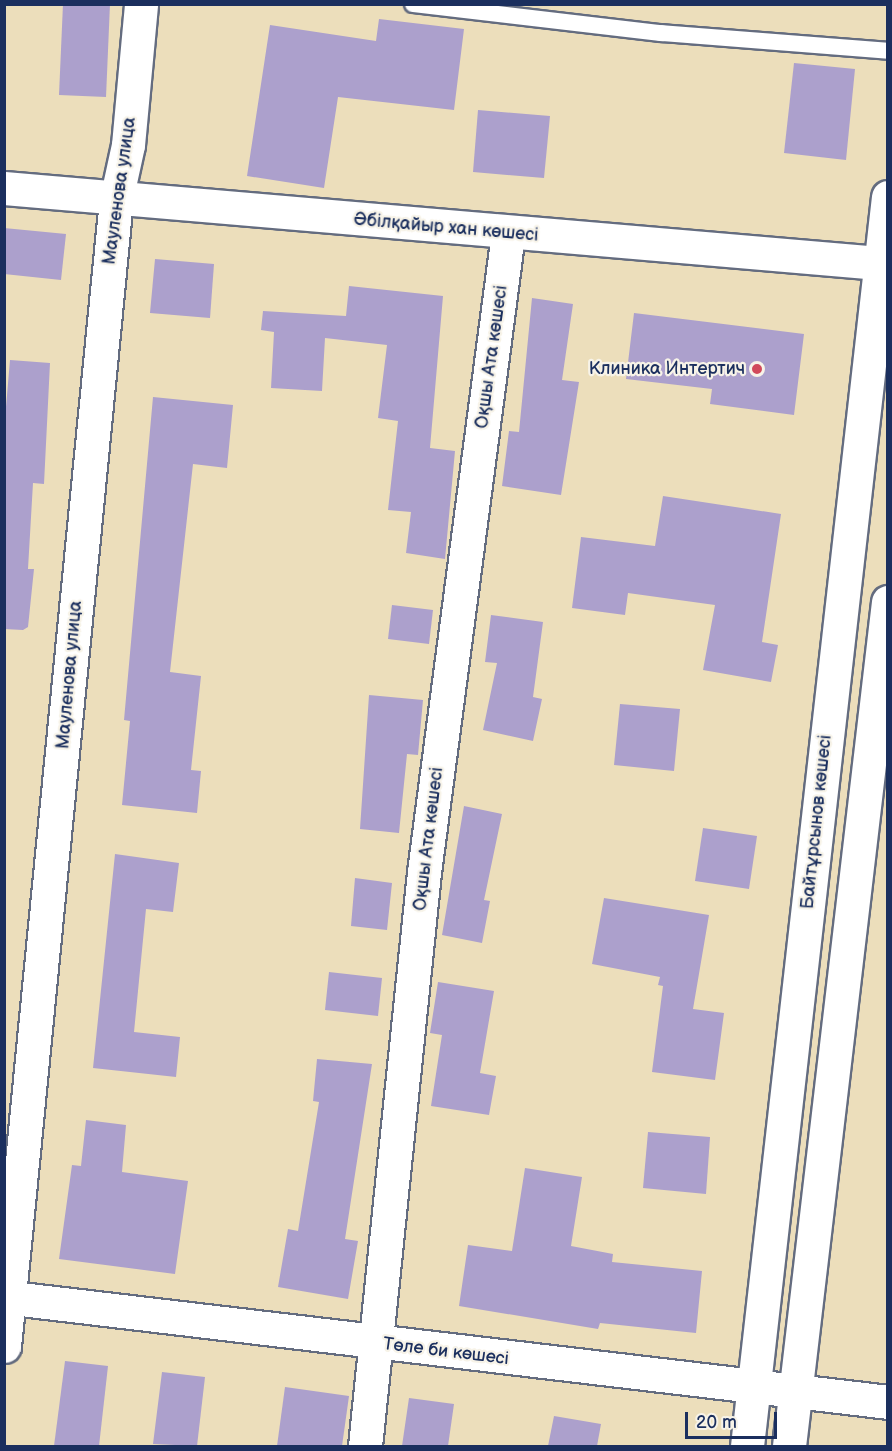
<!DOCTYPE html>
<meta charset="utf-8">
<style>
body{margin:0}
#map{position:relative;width:892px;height:1451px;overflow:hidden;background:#ecdebb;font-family:"Balsamiq Sans",sans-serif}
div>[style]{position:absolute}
.building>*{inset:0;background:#aca0cc}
.roads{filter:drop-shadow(2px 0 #646c7f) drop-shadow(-2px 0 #646c7f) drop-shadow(0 2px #646c7f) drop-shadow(0 -2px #646c7f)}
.lane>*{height:16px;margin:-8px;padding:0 8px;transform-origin:8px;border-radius:8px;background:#fff}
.street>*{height:33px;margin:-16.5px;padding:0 16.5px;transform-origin:16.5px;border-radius:16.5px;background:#fff}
.secondary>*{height:33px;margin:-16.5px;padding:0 16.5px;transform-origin:16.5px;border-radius:16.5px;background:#fff}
.dots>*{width:16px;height:16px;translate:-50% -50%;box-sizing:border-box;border:3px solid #f7f3e8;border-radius:50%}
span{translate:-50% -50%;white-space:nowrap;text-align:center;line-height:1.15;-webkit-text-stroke:4.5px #f7f3e8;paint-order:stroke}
.street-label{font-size:18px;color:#1b2f5e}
.poi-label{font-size:18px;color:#1b2f5e}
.right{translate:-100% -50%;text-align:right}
.frame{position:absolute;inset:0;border:6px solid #1b2f5e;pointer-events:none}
.scale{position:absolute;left:685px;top:1412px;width:92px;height:27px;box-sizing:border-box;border:3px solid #1b2f5e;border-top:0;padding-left:8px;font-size:18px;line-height:21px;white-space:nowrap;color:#1b2f5e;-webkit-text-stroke:4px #f7f3e8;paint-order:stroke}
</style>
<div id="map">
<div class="building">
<i style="clip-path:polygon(63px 4px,110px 4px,106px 97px,59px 95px)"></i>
<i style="clip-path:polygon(379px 19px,464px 29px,454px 110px,338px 97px,324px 188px,247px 176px,270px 25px,376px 41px)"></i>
<i style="clip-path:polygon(794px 63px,855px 69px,846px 160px,784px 153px)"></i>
<i style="clip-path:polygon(478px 110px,550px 116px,544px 178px,473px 172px)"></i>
<i style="clip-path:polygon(4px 228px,66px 234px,61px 280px,4px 274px)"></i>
<i style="clip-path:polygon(155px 259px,214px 264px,210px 318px,150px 313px)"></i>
<i style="clip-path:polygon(349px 286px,443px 296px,430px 448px,455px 451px,445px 559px,406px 553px,411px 512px,388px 510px,398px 421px,378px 418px,387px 345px,325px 338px,322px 391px,271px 388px,274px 332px,261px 330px,263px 311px,346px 316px)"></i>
<i style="clip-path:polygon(532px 298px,573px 304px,562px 380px,579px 382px,561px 495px,502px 486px,509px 431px,519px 432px)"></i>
<i style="clip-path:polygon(634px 313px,804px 334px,794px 415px,710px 404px,712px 389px,626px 379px)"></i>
<i style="clip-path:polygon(10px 360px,50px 363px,44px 484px,33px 483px,28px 569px,34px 569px,28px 627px,23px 630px,4px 629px,4px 430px)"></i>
<i style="clip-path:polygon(153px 397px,233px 405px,227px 468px,193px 464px,170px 672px,201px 676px,191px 770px,201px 771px,197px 813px,122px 805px,130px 721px,124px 720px)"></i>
<i style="clip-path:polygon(663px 496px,781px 514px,762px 642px,778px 645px,771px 682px,703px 670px,715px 605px,628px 593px,625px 615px,572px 608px,581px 537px,655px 546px)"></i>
<i style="clip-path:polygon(392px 605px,433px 610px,429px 644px,388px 639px)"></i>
<i style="clip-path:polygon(491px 615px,543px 622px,533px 697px,542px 699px,533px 741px,483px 730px,497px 663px,485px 662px)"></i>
<i style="clip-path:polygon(369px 695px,423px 700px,418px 755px,407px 754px,399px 833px,360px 829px)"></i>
<i style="clip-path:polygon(620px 704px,680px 709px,674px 771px,614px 765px)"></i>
<i style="clip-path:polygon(464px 806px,502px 814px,484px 900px,490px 901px,482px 943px,442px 935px)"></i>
<i style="clip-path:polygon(703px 828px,757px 836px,749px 889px,695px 881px)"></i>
<i style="clip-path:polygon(115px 854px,179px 863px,173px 912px,146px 909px,134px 1032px,180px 1037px,176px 1077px,93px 1068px)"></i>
<i style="clip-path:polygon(355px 878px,392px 883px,387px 930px,351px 926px)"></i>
<i style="clip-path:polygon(604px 898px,709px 915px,693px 1009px,724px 1013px,715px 1080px,652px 1072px,663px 986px,658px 985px,660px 977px,592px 964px)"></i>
<i style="clip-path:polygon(329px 972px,382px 978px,378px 1016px,325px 1010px)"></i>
<i style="clip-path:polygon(438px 982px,494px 991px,480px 1073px,496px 1076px,489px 1115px,431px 1106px,442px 1035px,430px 1033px)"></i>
<i style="clip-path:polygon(317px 1059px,372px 1064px,345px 1239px,358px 1241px,348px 1299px,278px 1287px,288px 1229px,298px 1231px,319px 1102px,313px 1101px)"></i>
<i style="clip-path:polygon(86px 1120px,126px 1125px,122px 1172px,188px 1181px,175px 1274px,59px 1259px,72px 1165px,81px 1166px)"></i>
<i style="clip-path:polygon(648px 1132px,710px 1137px,706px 1194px,643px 1188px)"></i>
<i style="clip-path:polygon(525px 1168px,582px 1177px,571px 1246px,613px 1254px,612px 1262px,702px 1271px,696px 1333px,600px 1323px,598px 1329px,459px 1306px,468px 1245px,512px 1251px)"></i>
<i style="clip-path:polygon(65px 1361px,108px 1366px,99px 1446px,54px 1446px)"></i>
<i style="clip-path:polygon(162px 1372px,205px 1377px,197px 1446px,153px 1444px)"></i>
<i style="clip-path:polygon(285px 1387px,349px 1396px,342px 1446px,277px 1446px)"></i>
<i style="clip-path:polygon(409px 1398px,454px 1404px,448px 1446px,402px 1446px)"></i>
<i style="clip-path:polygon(554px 1416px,601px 1424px,597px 1446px,548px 1446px)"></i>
</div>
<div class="roads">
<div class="lane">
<i style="left:413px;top:4px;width:250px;rotate:6.7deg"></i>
<i style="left:661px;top:33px;width:228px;rotate:4.5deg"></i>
</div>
<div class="street">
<i style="left:4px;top:1346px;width:1151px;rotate:-84.42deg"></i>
<i style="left:116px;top:200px;width:56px;rotate:-77.7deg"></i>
<i style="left:128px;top:145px;width:142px;rotate:-84.7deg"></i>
<i style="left:365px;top:1446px;width:577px;rotate:-84.13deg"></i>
<i style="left:424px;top:872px;width:644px;rotate:-82.5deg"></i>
</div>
<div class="secondary">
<i style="left:4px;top:188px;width:878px;rotate:4.9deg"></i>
<i style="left:879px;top:263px;width:10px;rotate:24deg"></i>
<i style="left:4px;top:1297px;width:890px;rotate:6.77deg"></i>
<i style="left:747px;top:1446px;width:1257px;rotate:-83.56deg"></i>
<i style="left:789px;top:1446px;width:850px;rotate:-83.31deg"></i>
</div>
</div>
<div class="dots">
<i style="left:757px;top:369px;background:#d1495b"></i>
</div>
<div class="street-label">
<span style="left:120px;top:191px;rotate:-82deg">Мауленова улица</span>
<span style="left:446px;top:228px;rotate:5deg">Әбілқайыр хан көшесі</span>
<span style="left:492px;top:357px;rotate:-82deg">Оқшы Ата көшесі</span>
<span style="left:70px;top:675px;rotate:-85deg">Мауленова улица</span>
<span style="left:817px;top:822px;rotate:-84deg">Байтұрсынов көшесі</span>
<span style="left:429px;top:839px;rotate:-83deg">Оқшы Ата көшесі</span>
<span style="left:446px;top:1352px;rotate:7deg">Төле би көшесі</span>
</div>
<div class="poi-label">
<span class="right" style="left:745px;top:369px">Клиника Интертич</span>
</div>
<div class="frame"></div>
<div class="scale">20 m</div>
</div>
